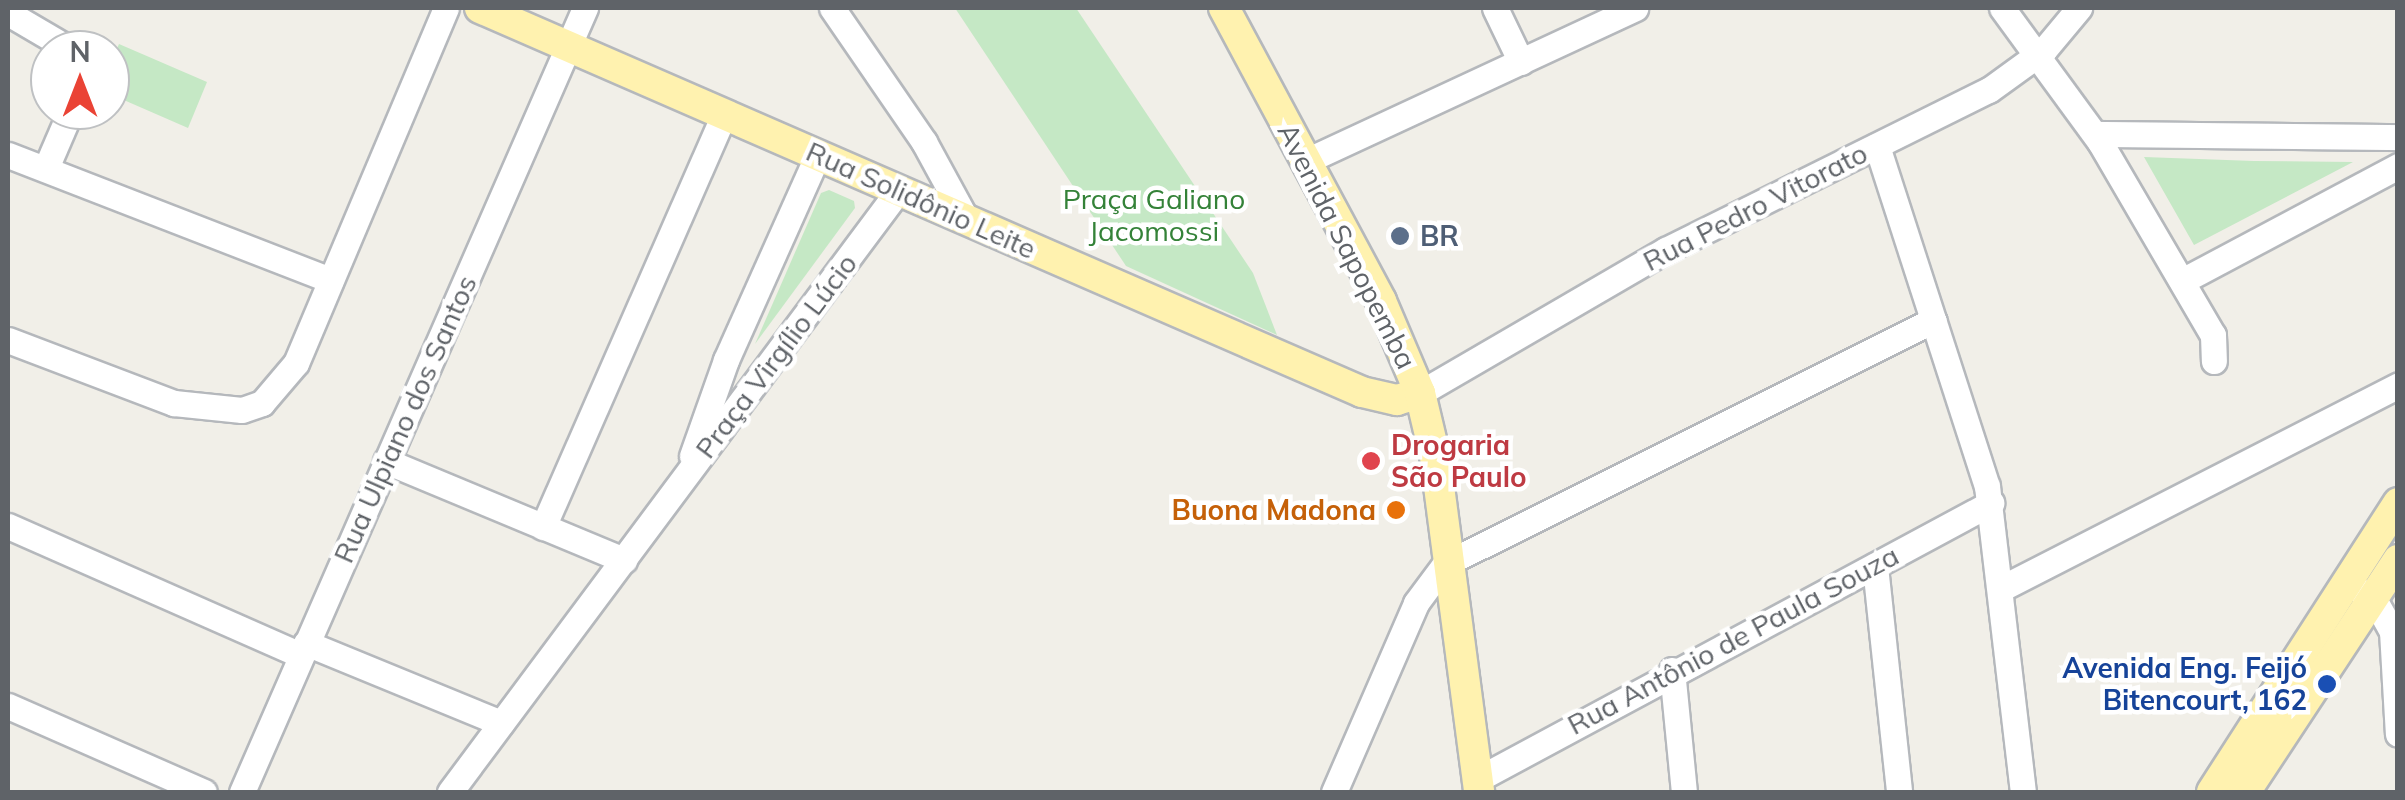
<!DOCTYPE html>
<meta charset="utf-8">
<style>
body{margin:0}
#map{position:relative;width:2405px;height:800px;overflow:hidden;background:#f1efe8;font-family:Mulish,sans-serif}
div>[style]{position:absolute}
.green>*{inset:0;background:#c5e8c5}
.roads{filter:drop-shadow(2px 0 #b5b8bc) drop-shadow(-2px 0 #b5b8bc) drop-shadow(0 2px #b5b8bc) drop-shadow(0 -2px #b5b8bc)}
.minor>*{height:25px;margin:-12.5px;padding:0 12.5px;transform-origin:12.5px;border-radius:12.5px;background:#fff}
.major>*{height:30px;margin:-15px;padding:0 15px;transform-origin:15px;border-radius:15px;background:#fff2af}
.dots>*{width:28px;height:28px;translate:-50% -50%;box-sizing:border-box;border:5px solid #fff;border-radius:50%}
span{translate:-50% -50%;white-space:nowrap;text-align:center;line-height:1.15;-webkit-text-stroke:9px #fff;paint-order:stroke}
.park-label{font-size:28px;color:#348238}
.street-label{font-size:28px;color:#5f6368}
.service-label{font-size:28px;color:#4e5e75;font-weight:700}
.left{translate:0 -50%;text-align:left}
.health-label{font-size:28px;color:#be3a42;font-weight:700}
.food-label{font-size:28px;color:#c56008;font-weight:700}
.right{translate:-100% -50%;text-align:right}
.transit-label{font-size:28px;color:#164399;font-weight:700}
.frame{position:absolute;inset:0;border:10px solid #5f6368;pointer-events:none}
.north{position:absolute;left:30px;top:30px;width:100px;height:100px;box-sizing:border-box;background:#fff;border:2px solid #bfc1c3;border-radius:50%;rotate:0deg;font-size:28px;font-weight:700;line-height:40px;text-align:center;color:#5f6368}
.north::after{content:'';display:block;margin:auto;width:35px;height:45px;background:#ea4335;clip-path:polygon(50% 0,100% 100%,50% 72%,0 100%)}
</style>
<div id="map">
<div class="green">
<i style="clip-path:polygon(955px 8px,1076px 8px,1253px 273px,1277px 335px,1126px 266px)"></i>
<i style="clip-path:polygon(119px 44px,207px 82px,188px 128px,110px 94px,110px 64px)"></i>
<i style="clip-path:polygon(2144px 157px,2254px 161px,2353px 162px,2194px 245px)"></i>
<i style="clip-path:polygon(829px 190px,854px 201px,855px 208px,755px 344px,821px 193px)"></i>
</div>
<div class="roads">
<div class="minor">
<i style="left:832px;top:8px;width:163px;rotate:55.5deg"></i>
<i style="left:924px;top:142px;width:90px;rotate:61.4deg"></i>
<i style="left:1495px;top:8px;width:60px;rotate:64.3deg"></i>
<i style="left:2002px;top:8px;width:166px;rotate:53.8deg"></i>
<i style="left:2100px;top:142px;width:224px;rotate:59.7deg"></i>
<i style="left:2213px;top:335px;width:26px;rotate:88deg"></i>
<i style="left:8px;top:13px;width:73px;rotate:30.4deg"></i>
<i style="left:2095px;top:134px;width:303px;rotate:0.6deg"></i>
<i style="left:1877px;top:146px;width:357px;rotate:72.1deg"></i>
<i style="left:1987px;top:486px;width:308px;rotate:83.3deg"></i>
<i style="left:8px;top:155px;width:346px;rotate:21.2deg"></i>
<i style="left:1306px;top:161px;width:363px;rotate:-24.9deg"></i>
<i style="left:46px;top:168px;width:63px;rotate:-66.7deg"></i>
<i style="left:2182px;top:281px;width:245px;rotate:-28deg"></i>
<i style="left:8px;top:340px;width:178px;rotate:20.8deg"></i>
<i style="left:174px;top:403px;width:68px;rotate:5.9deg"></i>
<i style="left:242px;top:410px;width:21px;rotate:-19deg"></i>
<i style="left:262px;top:403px;width:52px;rotate:-49.6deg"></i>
<i style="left:296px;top:363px;width:385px;rotate:-67.1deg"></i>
<i style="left:1420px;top:393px;width:285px;rotate:-30.2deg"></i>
<i style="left:1666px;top:250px;width:360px;rotate:-26.4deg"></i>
<i style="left:1989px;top:90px;width:68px;rotate:-36deg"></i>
<i style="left:2044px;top:50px;width:55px;rotate:-50.2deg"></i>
<i style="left:692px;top:456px;width:102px;rotate:-70.5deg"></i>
<i style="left:726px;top:360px;width:226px;rotate:-65.9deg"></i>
<i style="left:386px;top:461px;width:258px;rotate:22.6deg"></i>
<i style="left:8px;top:526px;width:320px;rotate:23.8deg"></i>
<i style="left:543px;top:527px;width:451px;rotate:-66.3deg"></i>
<i style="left:1875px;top:566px;width:227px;rotate:83.9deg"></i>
<i style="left:2002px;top:588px;width:445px;rotate:-27.1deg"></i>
<i style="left:2357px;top:589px;width:20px;rotate:30deg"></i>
<i style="left:2374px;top:599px;width:37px;rotate:61deg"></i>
<i style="left:2392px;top:631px;width:103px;rotate:86.7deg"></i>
<i style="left:306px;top:643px;width:211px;rotate:22.3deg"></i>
<i style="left:1672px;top:670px;width:123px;rotate:84.4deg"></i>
<i style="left:8px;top:706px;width:214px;rotate:23.7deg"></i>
<i style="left:1478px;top:779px;width:583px;rotate:-28.28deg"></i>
<i style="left:242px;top:792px;width:856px;rotate:-66.37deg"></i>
<i style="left:450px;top:792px;width:750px;rotate:-53.3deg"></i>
<i style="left:1334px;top:792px;width:206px;rotate:-66.5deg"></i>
<i style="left:1416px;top:603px;width:49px;rotate:-53.4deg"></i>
<i style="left:1445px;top:564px;width:546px;rotate:-26.52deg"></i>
</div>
<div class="major">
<i style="left:480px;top:8px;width:962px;rotate:23.53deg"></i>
<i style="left:1362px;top:392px;width:36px;rotate:13deg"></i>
<i style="left:1397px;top:400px;width:24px;rotate:-17deg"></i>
<i style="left:1224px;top:8px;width:332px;rotate:61.8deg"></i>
<i style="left:1381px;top:301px;width:100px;rotate:67deg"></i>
<i style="left:1420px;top:393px;width:65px;rotate:76.6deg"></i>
<i style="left:1435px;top:456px;width:339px;rotate:82.5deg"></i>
<i style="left:2212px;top:792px;width:344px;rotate:-57.2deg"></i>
<i style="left:2245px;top:792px;width:278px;rotate:-56.6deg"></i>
</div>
</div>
<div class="dots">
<i style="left:1400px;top:236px;background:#5c6f8a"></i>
<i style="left:1371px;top:461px;background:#e0444e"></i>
<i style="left:1396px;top:510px;background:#e8710a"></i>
<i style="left:2327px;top:684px;background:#1a4fb4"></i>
</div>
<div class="park-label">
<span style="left:1154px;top:215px">Praça Galiano<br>Jacomossi</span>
</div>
<div class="street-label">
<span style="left:921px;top:200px;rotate:24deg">Rua Solidônio Leite</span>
<span style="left:1755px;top:207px;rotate:-27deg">Rua Pedro Vitorato</span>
<span style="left:1347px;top:246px;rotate:63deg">Avenida Sapopemba</span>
<span style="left:776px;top:356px;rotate:-53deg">Praça Virgílio Lúcio</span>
<span style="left:405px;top:419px;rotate:-66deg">Rua Ulpiano dos Santos</span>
<span style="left:1733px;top:640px;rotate:-28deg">Rua Antônio de Paula Souza</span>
</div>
<div class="service-label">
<span class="left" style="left:1420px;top:236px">BR</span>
</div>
<div class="health-label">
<span class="left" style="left:1391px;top:461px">Drogaria<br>São Paulo</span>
</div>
<div class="food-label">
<span class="right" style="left:1376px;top:510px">Buona Madona</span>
</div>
<div class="transit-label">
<span class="right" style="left:2307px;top:684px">Avenida Eng. Feijó<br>Bitencourt, 162</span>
</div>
<div class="frame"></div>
<div class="north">N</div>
</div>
